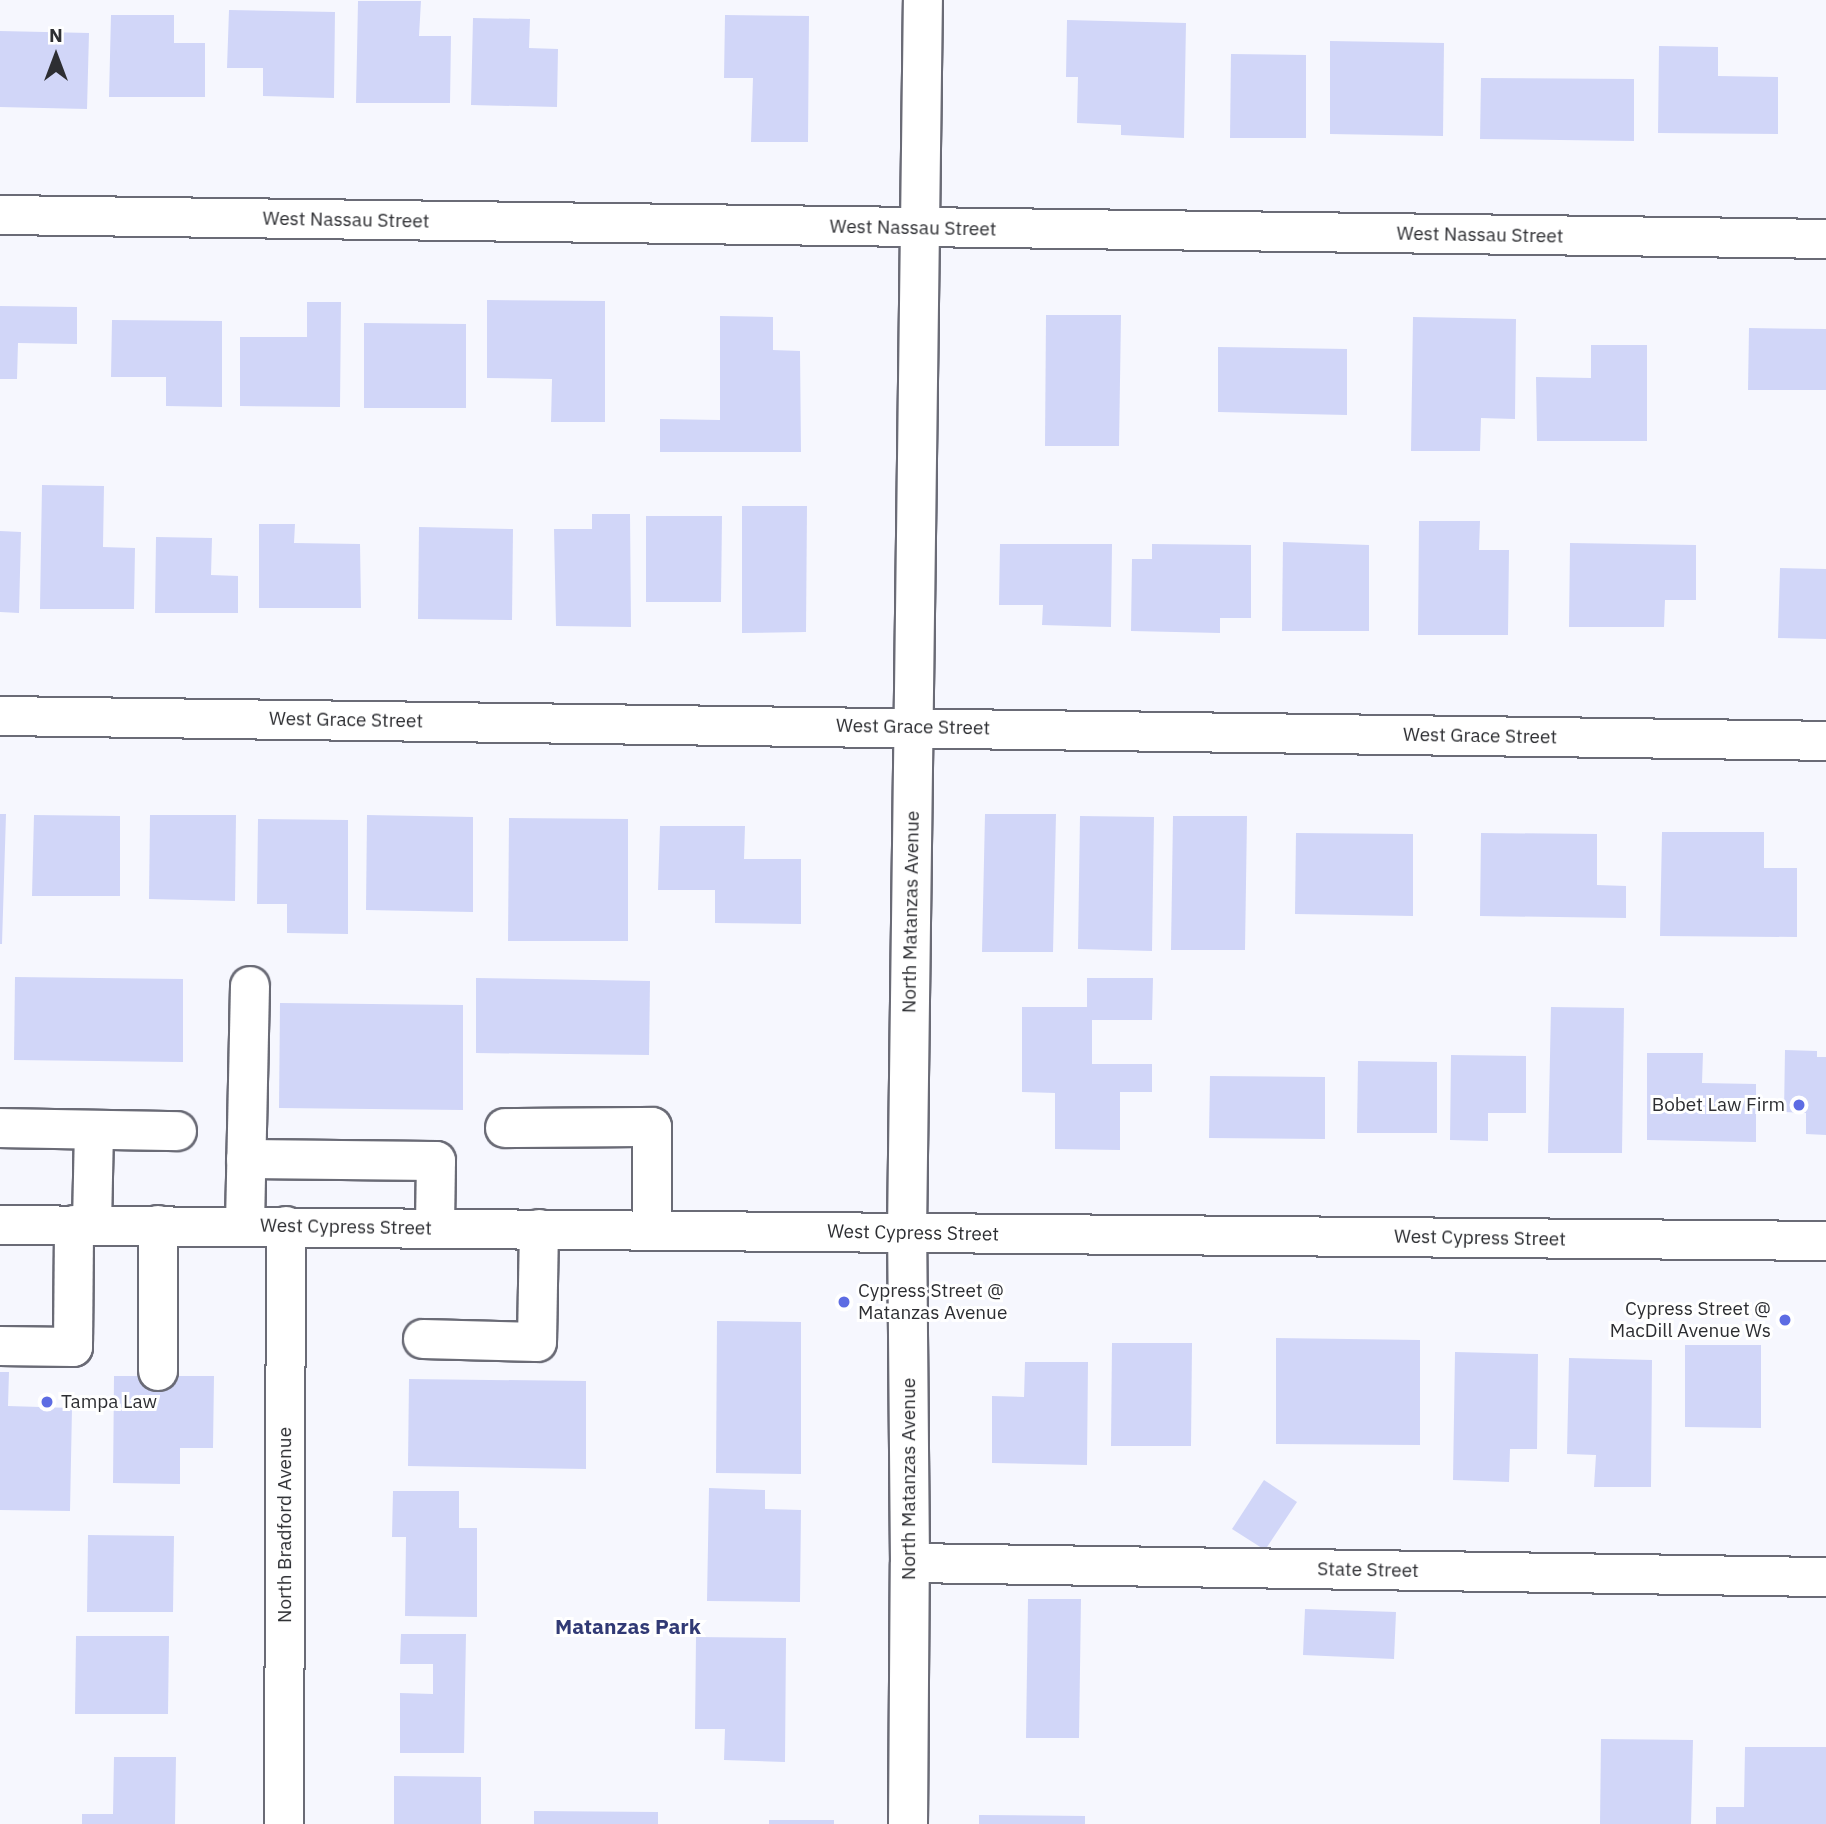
<!DOCTYPE html>
<style>
body{margin:0}
#map{position:relative;width:1826px;height:1824px;overflow:hidden;background:#f6f7fe;font-family:"IBM Plex Sans",sans-serif}
div>[style]{position:absolute}
.building>*{inset:0;background:#d1d6f8}
.roads{filter:drop-shadow(2px 0 #6a6b76) drop-shadow(-2px 0 #6a6b76) drop-shadow(0 2px #6a6b76) drop-shadow(0 -2px #6a6b76)}
.minor>*{height:38px;margin:-19px;padding:0 19px;transform-origin:19px;border-radius:19px;background:#fff}
.dots>*{width:19px;height:19px;translate:-50% -50%;box-sizing:border-box;border:4px solid #fff;border-radius:50%}
span{translate:-50% -50%;white-space:nowrap;text-align:center;line-height:1.15;-webkit-text-stroke:6px #fff;paint-order:stroke}
.street-label{font-size:19px;color:#2d2e32}
.poi-label{font-size:19px;color:#2d2e32}
.right{translate:-100% -50%;text-align:right}
.left{translate:0 -50%;text-align:left}
.neighbourhood-label{font-size:21px;color:#313a75;font-weight:700}
.north{position:absolute;left:21px;top:21px;width:70px;height:70px;-webkit-text-stroke:5px #fff;paint-order:stroke;rotate:0deg;font-size:19px;font-weight:700;line-height:28px;text-align:center;color:#2d2e32}
.north::after{content:'';display:block;margin:auto;width:24px;height:32px;background:#2d2e32;clip-path:polygon(50% 0,100% 100%,50% 72%,0 100%)}
</style>
<div id="map">
<div class="building">
<i style="clip-path:polygon(358px 1px,421px 1px,419px 36px,451px 36px,450px 103px,356px 103px)"></i>
<i style="clip-path:polygon(229px 10px,335px 12px,334px 98px,263px 96px,263px 68px,227px 68px)"></i>
<i style="clip-path:polygon(111px 15px,174px 15px,174px 43px,205px 43px,205px 97px,109px 97px)"></i>
<i style="clip-path:polygon(725px 15px,809px 16px,808px 142px,751px 142px,753px 78px,724px 78px)"></i>
<i style="clip-path:polygon(473px 18px,530px 19px,529px 48px,558px 49px,557px 107px,471px 105px)"></i>
<i style="clip-path:polygon(1067px 20px,1186px 23px,1184px 138px,1121px 135px,1121px 125px,1077px 123px,1078px 77px,1066px 77px)"></i>
<i style="clip-path:polygon(0 31px,89px 33px,87px 109px,0 107px)"></i>
<i style="clip-path:polygon(1330px 41px,1444px 43px,1443px 136px,1330px 134px)"></i>
<i style="clip-path:polygon(1659px 46px,1718px 47px,1718px 76px,1778px 77px,1778px 134px,1658px 133px)"></i>
<i style="clip-path:polygon(1231px 54px,1306px 55px,1306px 138px,1230px 138px)"></i>
<i style="clip-path:polygon(1481px 78px,1634px 79px,1634px 141px,1480px 139px)"></i>
<i style="clip-path:polygon(487px 300px,605px 301px,605px 422px,551px 422px,552px 379px,487px 378px)"></i>
<i style="clip-path:polygon(307px 302px,341px 302px,340px 407px,240px 406px,240px 337px,307px 337px)"></i>
<i style="clip-path:polygon(0 306px,77px 307px,77px 344px,18px 343px,17px 379px,0 379px)"></i>
<i style="clip-path:polygon(1046px 315px,1121px 315px,1119px 446px,1045px 446px)"></i>
<i style="clip-path:polygon(720px 316px,773px 317px,773px 350px,800px 351px,801px 452px,660px 452px,660px 419px,720px 420px)"></i>
<i style="clip-path:polygon(1413px 317px,1516px 319px,1515px 419px,1481px 418px,1480px 451px,1411px 451px)"></i>
<i style="clip-path:polygon(112px 320px,222px 321px,222px 407px,166px 406px,166px 377px,111px 377px)"></i>
<i style="clip-path:polygon(364px 323px,466px 324px,466px 408px,364px 408px)"></i>
<i style="clip-path:polygon(1749px 328px,1826px 329px,1826px 390px,1748px 390px)"></i>
<i style="clip-path:polygon(1591px 345px,1647px 345px,1647px 441px,1537px 441px,1536px 377px,1591px 378px)"></i>
<i style="clip-path:polygon(1218px 347px,1347px 349px,1347px 415px,1218px 412px)"></i>
<i style="clip-path:polygon(42px 485px,104px 486px,103px 547px,135px 548px,134px 609px,40px 609px)"></i>
<i style="clip-path:polygon(742px 506px,807px 506px,806px 632px,742px 633px)"></i>
<i style="clip-path:polygon(592px 514px,630px 514px,631px 627px,556px 626px,554px 529px,592px 529px)"></i>
<i style="clip-path:polygon(646px 516px,722px 516px,721px 602px,646px 602px)"></i>
<i style="clip-path:polygon(1419px 521px,1480px 521px,1479px 550px,1509px 550px,1508px 635px,1418px 635px)"></i>
<i style="clip-path:polygon(259px 524px,295px 524px,294px 543px,360px 544px,361px 608px,259px 608px)"></i>
<i style="clip-path:polygon(419px 527px,513px 529px,512px 620px,418px 619px)"></i>
<i style="clip-path:polygon(0 531px,21px 532px,19px 613px,0 612px)"></i>
<i style="clip-path:polygon(156px 537px,212px 538px,211px 575px,238px 576px,238px 613px,155px 613px)"></i>
<i style="clip-path:polygon(1283px 542px,1369px 545px,1369px 631px,1282px 631px)"></i>
<i style="clip-path:polygon(1570px 543px,1696px 545px,1696px 600px,1665px 600px,1664px 627px,1569px 627px)"></i>
<i style="clip-path:polygon(1000px 544px,1112px 544px,1111px 627px,1042px 625px,1043px 605px,999px 605px)"></i>
<i style="clip-path:polygon(1152px 544px,1251px 545px,1251px 618px,1220px 618px,1220px 633px,1131px 631px,1132px 559px,1152px 559px)"></i>
<i style="clip-path:polygon(1780px 568px,1826px 569px,1826px 639px,1778px 638px)"></i>
<i style="clip-path:polygon(0 814px,6px 814px,2px 944px,0 944px)"></i>
<i style="clip-path:polygon(985px 814px,1056px 814px,1053px 952px,982px 952px)"></i>
<i style="clip-path:polygon(34px 815px,120px 816px,120px 896px,32px 896px)"></i>
<i style="clip-path:polygon(150px 815px,236px 815px,235px 901px,149px 899px)"></i>
<i style="clip-path:polygon(367px 815px,473px 817px,473px 912px,366px 910px)"></i>
<i style="clip-path:polygon(1080px 816px,1154px 817px,1152px 951px,1078px 949px)"></i>
<i style="clip-path:polygon(1173px 816px,1247px 816px,1245px 950px,1171px 950px)"></i>
<i style="clip-path:polygon(509px 818px,628px 819px,628px 941px,508px 941px)"></i>
<i style="clip-path:polygon(258px 819px,348px 820px,348px 934px,287px 933px,287px 904px,257px 904px)"></i>
<i style="clip-path:polygon(660px 826px,745px 826px,744px 859px,801px 859px,801px 924px,715px 923px,715px 890px,658px 890px)"></i>
<i style="clip-path:polygon(1662px 832px,1764px 832px,1764px 868px,1797px 868px,1797px 937px,1660px 936px)"></i>
<i style="clip-path:polygon(1296px 833px,1413px 834px,1413px 916px,1295px 914px)"></i>
<i style="clip-path:polygon(1481px 833px,1597px 834px,1597px 885px,1626px 886px,1626px 918px,1480px 916px)"></i>
<i style="clip-path:polygon(15px 977px,183px 979px,183px 1062px,14px 1060px)"></i>
<i style="clip-path:polygon(476px 978px,650px 981px,649px 1055px,476px 1053px)"></i>
<i style="clip-path:polygon(1087px 978px,1153px 978px,1152px 1020px,1092px 1020px,1092px 1064px,1152px 1064px,1152px 1092px,1120px 1092px,1120px 1150px,1055px 1149px,1055px 1093px,1022px 1092px,1022px 1007px,1087px 1007px)"></i>
<i style="clip-path:polygon(280px 1003px,463px 1005px,463px 1110px,279px 1108px)"></i>
<i style="clip-path:polygon(1551px 1007px,1624px 1008px,1622px 1153px,1548px 1153px)"></i>
<i style="clip-path:polygon(1785px 1050px,1817px 1051px,1817px 1057px,1826px 1057px,1826px 1135px,1806px 1134px,1806px 1113px,1784px 1112px)"></i>
<i style="clip-path:polygon(1647px 1053px,1703px 1053px,1702px 1083px,1756px 1084px,1756px 1142px,1647px 1140px)"></i>
<i style="clip-path:polygon(1451px 1055px,1526px 1056px,1526px 1113px,1488px 1113px,1488px 1141px,1450px 1140px)"></i>
<i style="clip-path:polygon(1358px 1061px,1437px 1062px,1437px 1133px,1357px 1133px)"></i>
<i style="clip-path:polygon(1210px 1076px,1325px 1077px,1325px 1139px,1209px 1138px)"></i>
<i style="clip-path:polygon(717px 1321px,801px 1322px,801px 1474px,716px 1473px)"></i>
<i style="clip-path:polygon(1276px 1338px,1420px 1340px,1420px 1445px,1276px 1444px)"></i>
<i style="clip-path:polygon(1112px 1343px,1192px 1343px,1191px 1446px,1111px 1446px)"></i>
<i style="clip-path:polygon(1685px 1345px,1761px 1345px,1761px 1428px,1685px 1427px)"></i>
<i style="clip-path:polygon(1455px 1352px,1538px 1354px,1537px 1449px,1510px 1449px,1509px 1482px,1453px 1480px)"></i>
<i style="clip-path:polygon(1569px 1358px,1652px 1360px,1651px 1487px,1594px 1487px,1596px 1455px,1567px 1454px)"></i>
<i style="clip-path:polygon(1025px 1362px,1088px 1362px,1087px 1465px,992px 1463px,992px 1396px,1024px 1397px)"></i>
<i style="clip-path:polygon(0 1372px,9px 1372px,8px 1406px,72px 1408px,70px 1511px,0 1510px)"></i>
<i style="clip-path:polygon(114px 1376px,214px 1376px,213px 1448px,180px 1448px,180px 1484px,113px 1483px)"></i>
<i style="clip-path:polygon(409px 1379px,586px 1381px,586px 1469px,408px 1466px)"></i>
<i style="clip-path:polygon(1264px 1480px,1297px 1502px,1265px 1550px,1232px 1529px)"></i>
<i style="clip-path:polygon(709px 1488px,765px 1490px,765px 1509px,801px 1510px,800px 1602px,707px 1601px)"></i>
<i style="clip-path:polygon(393px 1491px,459px 1491px,459px 1528px,477px 1528px,477px 1617px,405px 1616px,406px 1537px,392px 1537px)"></i>
<i style="clip-path:polygon(88px 1535px,174px 1536px,173px 1612px,87px 1612px)"></i>
<i style="clip-path:polygon(1028px 1599px,1081px 1599px,1079px 1738px,1026px 1738px)"></i>
<i style="clip-path:polygon(1305px 1609px,1396px 1612px,1394px 1659px,1303px 1655px)"></i>
<i style="clip-path:polygon(401px 1634px,466px 1634px,464px 1753px,400px 1753px,400px 1693px,433px 1694px,433px 1664px,400px 1664px)"></i>
<i style="clip-path:polygon(76px 1636px,169px 1636px,168px 1714px,75px 1714px)"></i>
<i style="clip-path:polygon(696px 1637px,786px 1638px,785px 1762px,724px 1760px,725px 1729px,695px 1729px)"></i>
<i style="clip-path:polygon(1601px 1739px,1693px 1740px,1691px 1824px,1600px 1824px)"></i>
<i style="clip-path:polygon(1745px 1747px,1826px 1747px,1826px 1824px,1716px 1824px,1716px 1807px,1744px 1807px)"></i>
<i style="clip-path:polygon(114px 1757px,176px 1757px,175px 1824px,82px 1824px,82px 1814px,113px 1814px)"></i>
<i style="clip-path:polygon(394px 1776px,481px 1777px,481px 1824px,394px 1824px)"></i>
<i style="clip-path:polygon(534px 1811px,658px 1812px,658px 1824px,534px 1824px)"></i>
<i style="clip-path:polygon(979px 1815px,1085px 1816px,1085px 1824px,979px 1824px)"></i>
<i style="clip-path:polygon(769px 1820px,834px 1820px,834px 1824px,769px 1824px)"></i>
</div>
<div class="roads">
<div class="minor">
<i style="left:0;top:215px;width:1826px;rotate:0.75deg"></i>
<i style="left:0;top:716px;width:1826px;rotate:0.78deg"></i>
<i style="left:0;top:1128px;width:177px;rotate:1deg"></i>
<i style="left:505px;top:1128px;width:147px;rotate:-0.4deg"></i>
<i style="left:652px;top:1127px;width:103px;rotate:90deg"></i>
<i style="left:246px;top:1159px;width:190px;rotate:0.6deg"></i>
<i style="left:436px;top:1161px;width:67px;rotate:90.9deg"></i>
<i style="left:0;top:1225px;width:1826px;rotate:0.5deg"></i>
<i style="left:92px;top:1225px;width:95px;rotate:-88.8deg"></i>
<i style="left:158px;top:1225px;width:146px;rotate:90deg"></i>
<i style="left:245px;top:1225px;width:239px;rotate:-88.8deg"></i>
<i style="left:423px;top:1339px;width:114px;rotate:1.5deg"></i>
<i style="left:537px;top:1342px;width:113px;rotate:-89deg"></i>
<i style="left:0;top:1346px;width:73px;rotate:0.8deg"></i>
<i style="left:73px;top:1347px;width:122px;rotate:-89.5deg"></i>
<i style="left:910px;top:1563px;width:916px;rotate:0.88deg"></i>
<i style="left:284px;top:1824px;width:598px;rotate:-89.81deg"></i>
<i style="left:908px;top:1824px;width:261px;rotate:-89.6deg"></i>
<i style="left:910px;top:1563px;width:330px;rotate:-90.5deg"></i>
<i style="left:907px;top:1233px;width:1233px;rotate:-89.26deg"></i>
</div>
</div>
<div class="dots">
<i style="left:1799px;top:1105px;background:#5d6ce3"></i>
<i style="left:844px;top:1302px;background:#5d6ce3"></i>
<i style="left:1785px;top:1320px;background:#5d6ce3"></i>
<i style="left:47px;top:1402px;background:#5d6ce3"></i>
</div>
<div class="street-label">
<span style="left:346px;top:220px;rotate:1deg">West Nassau Street</span>
<span style="left:913px;top:228px;rotate:1deg">West Nassau Street</span>
<span style="left:1480px;top:235px;rotate:1deg">West Nassau Street</span>
<span style="left:346px;top:720px;rotate:1deg">West Grace Street</span>
<span style="left:913px;top:727px;rotate:1deg">West Grace Street</span>
<span style="left:1480px;top:736px;rotate:1deg">West Grace Street</span>
<span style="left:911px;top:912px;rotate:-89deg">North Matanzas Avenue</span>
<span style="left:346px;top:1227px;rotate:1deg">West Cypress Street</span>
<span style="left:913px;top:1233px;rotate:1deg">West Cypress Street</span>
<span style="left:1480px;top:1238px;rotate:1deg">West Cypress Street</span>
<span style="left:909px;top:1479px;rotate:-90deg">North Matanzas Avenue</span>
<span style="left:285px;top:1525px;rotate:-90deg">North Bradford Avenue</span>
<span style="left:1368px;top:1570px;rotate:1deg">State Street</span>
</div>
<div class="poi-label">
<span class="right" style="left:1785px;top:1105px">Bobet Law Firm</span>
<span class="left" style="left:858px;top:1302px">Cypress Street @<br>Matanzas Avenue</span>
<span class="right" style="left:1771px;top:1320px">Cypress Street @<br>MacDill Avenue Ws</span>
<span class="left" style="left:61px;top:1402px">Tampa Law</span>
</div>
<div class="neighbourhood-label">
<span style="left:628px;top:1626px">Matanzas Park</span>
</div>
<div class="north">N</div>
</div>
